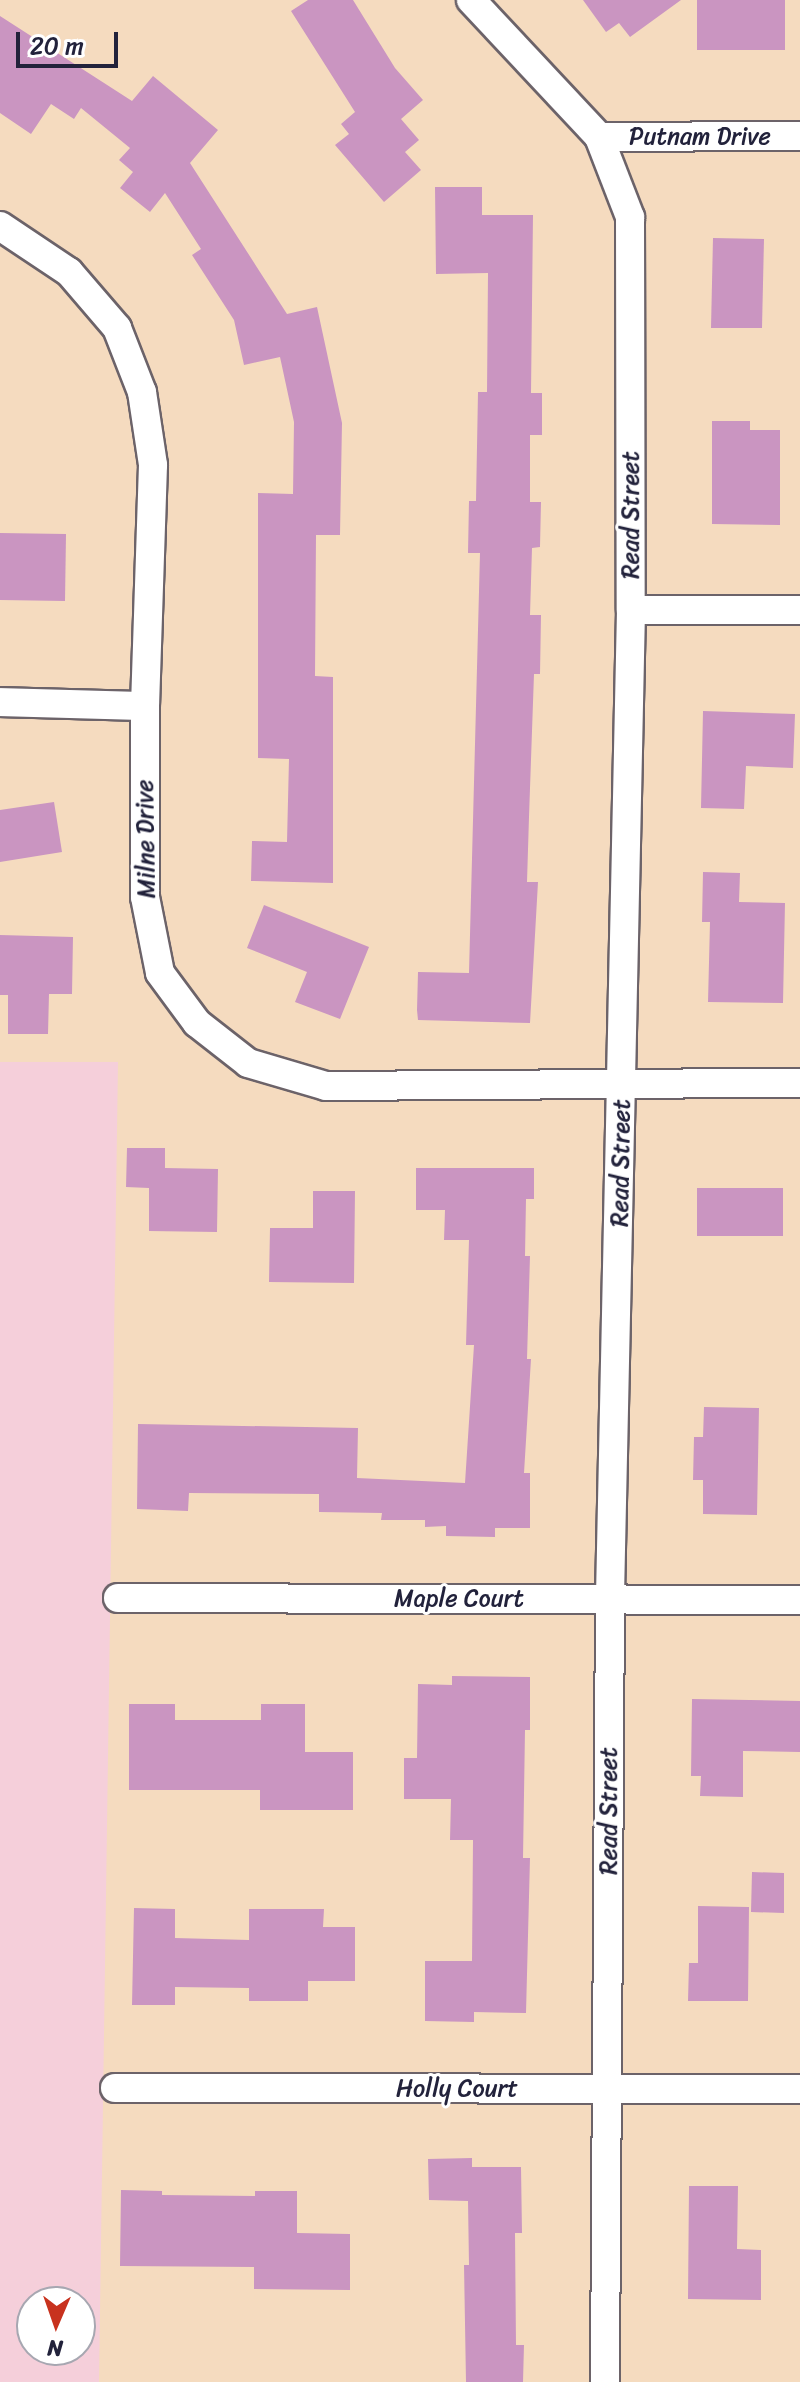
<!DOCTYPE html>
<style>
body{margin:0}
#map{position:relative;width:800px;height:2382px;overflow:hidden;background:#f5dbbf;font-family:Sriracha,sans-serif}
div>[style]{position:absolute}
.built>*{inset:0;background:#f5cfda}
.building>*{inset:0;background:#ca95c1}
.roads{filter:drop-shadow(2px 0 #6c6369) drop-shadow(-2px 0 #6c6369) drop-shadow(0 2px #6c6369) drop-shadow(0 -2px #6c6369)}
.minor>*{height:28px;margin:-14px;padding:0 14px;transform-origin:14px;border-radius:14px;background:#fff}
span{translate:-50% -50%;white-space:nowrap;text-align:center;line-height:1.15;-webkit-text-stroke:6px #fff;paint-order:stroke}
.street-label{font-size:24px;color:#22223b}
.north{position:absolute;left:16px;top:2286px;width:80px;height:80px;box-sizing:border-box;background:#fff;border:2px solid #a7a7b1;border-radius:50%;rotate:182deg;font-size:22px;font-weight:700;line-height:32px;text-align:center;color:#22223b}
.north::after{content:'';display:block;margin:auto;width:28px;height:36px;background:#c8321e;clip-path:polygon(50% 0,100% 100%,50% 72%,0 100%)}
.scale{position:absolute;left:16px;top:32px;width:102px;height:36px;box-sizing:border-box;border:4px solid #22223b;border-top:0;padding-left:10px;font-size:24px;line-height:28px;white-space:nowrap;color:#22223b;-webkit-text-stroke:6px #fff;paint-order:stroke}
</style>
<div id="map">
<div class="built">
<i style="clip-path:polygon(evenodd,0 1062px,118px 1062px,99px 2382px,0 2382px,0 1062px,32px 2302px,80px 2302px,80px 2350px,32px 2350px,32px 2302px)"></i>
</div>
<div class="building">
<i style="clip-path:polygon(308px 0,353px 0,395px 68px,423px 100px,401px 119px,419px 140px,405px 152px,421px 170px,384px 202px,335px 145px,349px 134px,341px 124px,355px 112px,291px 11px)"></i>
<i style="clip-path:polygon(583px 0,681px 0,630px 37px,619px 23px,606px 32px)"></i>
<i style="clip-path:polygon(697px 0,785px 0,785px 50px,697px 50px)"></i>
<i style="clip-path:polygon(0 16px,132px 101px,153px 76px,218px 130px,190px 163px,287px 314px,317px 307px,342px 423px,340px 535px,316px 535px,315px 676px,333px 677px,333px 883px,251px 881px,252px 841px,287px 842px,289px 759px,258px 758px,258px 493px,293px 494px,294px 422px,280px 357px,244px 365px,234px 320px,192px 255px,201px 249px,165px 193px,150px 212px,120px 188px,133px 172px,119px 160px,130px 148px,81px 108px,74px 119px,51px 104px,31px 134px,0 113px)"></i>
<i style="clip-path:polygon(435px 187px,482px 187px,482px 215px,533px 215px,531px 393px,542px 393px,542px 435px,530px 435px,530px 502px,541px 502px,540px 547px,532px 548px,530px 615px,541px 615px,540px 674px,534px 674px,529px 817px,527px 882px,538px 882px,530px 1023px,418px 1020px,417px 1010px,418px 972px,469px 973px,480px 553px,468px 553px,469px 501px,476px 501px,478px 392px,487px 392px,488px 273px,436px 274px)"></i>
<i style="clip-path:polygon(713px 238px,764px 239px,762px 328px,711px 328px)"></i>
<i style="clip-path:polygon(712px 421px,750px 421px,750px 430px,780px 430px,780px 525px,712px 524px)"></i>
<i style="clip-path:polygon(0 533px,66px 534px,65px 601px,0 600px)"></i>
<i style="clip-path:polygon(703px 711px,795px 714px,793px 768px,746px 766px,744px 809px,701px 808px)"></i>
<i style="clip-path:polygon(54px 802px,62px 852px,0 862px,0 810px)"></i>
<i style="clip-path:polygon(703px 872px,740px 873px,739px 902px,785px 903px,783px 1003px,708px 1002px,710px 922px,702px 922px)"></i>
<i style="clip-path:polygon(264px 905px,369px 947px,340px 1019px,295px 1002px,307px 972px,247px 948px)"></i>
<i style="clip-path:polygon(0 935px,73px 937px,72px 994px,49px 994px,48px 1034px,8px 1034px,8px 995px,0 995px)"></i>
<i style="clip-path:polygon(127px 1148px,165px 1148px,165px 1168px,218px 1169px,217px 1232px,149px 1231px,149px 1188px,126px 1187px)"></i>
<i style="clip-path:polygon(416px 1168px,534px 1168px,534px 1199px,526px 1199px,525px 1256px,530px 1256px,527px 1359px,531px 1359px,524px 1473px,530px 1473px,530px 1528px,495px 1528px,495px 1537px,446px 1536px,446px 1526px,425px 1527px,425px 1520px,381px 1520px,382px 1513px,319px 1512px,319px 1494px,189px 1493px,188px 1511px,137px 1509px,138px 1424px,358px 1428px,357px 1478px,465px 1483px,474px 1345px,466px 1345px,469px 1240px,444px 1240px,445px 1210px,416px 1210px)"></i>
<i style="clip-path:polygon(697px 1188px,783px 1188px,783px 1236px,697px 1236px)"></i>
<i style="clip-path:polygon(313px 1191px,355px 1191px,354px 1283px,269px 1282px,270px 1228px,313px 1228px)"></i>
<i style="clip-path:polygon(704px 1407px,759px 1408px,757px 1515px,703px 1514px,703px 1480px,693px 1480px,694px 1437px,703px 1437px)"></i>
<i style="clip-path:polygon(452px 1676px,530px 1677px,530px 1730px,525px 1730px,523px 1858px,530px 1858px,526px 2013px,474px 2012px,474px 2022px,425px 2021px,425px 1961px,472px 1961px,473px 1840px,450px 1840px,451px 1799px,404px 1799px,404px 1758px,417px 1758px,418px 1684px,452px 1685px)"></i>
<i style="clip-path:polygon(692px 1699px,800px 1701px,800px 1752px,743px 1751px,743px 1797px,700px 1796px,701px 1776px,691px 1776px)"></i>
<i style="clip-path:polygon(129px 1704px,175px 1704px,175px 1720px,261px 1720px,261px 1704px,305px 1704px,305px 1752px,353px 1752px,353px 1810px,260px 1810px,260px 1790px,129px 1790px)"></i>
<i style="clip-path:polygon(752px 1872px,784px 1873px,784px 1913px,751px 1912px)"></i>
<i style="clip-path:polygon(698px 1906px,749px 1907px,748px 2001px,688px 2001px,689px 1963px,698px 1963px)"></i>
<i style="clip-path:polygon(134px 1908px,175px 1909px,175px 1938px,249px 1940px,249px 1909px,324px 1909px,323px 1927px,355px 1927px,355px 1981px,308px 1981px,308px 2001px,249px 2001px,249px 1988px,175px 1987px,175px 2005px,132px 2005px)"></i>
<i style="clip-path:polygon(472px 2158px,472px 2167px,521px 2167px,522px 2233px,515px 2233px,516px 2345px,524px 2345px,523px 2382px,466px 2382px,464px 2265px,469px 2265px,468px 2201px,429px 2200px,428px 2159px)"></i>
<i style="clip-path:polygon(689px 2186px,738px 2186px,737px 2249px,761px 2250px,761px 2300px,688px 2299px)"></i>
<i style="clip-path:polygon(121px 2190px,162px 2191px,162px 2195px,255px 2196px,255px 2191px,297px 2191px,297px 2233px,350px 2234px,350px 2290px,254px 2289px,254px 2267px,120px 2266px)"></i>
</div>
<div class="roads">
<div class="minor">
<i style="left:471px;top:0;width:187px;rotate:46.9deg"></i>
<i style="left:599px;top:137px;width:86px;rotate:68.8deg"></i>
<i style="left:630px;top:217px;width:393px;rotate:89.9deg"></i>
<i style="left:631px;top:610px;width:989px;rotate:91.22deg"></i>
<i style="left:610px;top:1599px;width:783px;rotate:90.37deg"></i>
<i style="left:599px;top:137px;width:201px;rotate:-0.3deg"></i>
<i style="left:0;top:226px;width:83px;rotate:33.7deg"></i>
<i style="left:69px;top:272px;width:74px;rotate:49.4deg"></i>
<i style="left:117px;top:328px;width:69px;rotate:68.7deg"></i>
<i style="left:142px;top:392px;width:74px;rotate:81.4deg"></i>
<i style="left:153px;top:465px;width:241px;rotate:91.9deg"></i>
<i style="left:145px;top:706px;width:191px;rotate:90deg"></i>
<i style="left:145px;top:897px;width:77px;rotate:78.8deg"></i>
<i style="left:160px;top:973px;width:62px;rotate:53.5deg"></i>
<i style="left:197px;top:1023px;width:65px;rotate:38.1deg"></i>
<i style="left:248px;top:1063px;width:81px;rotate:16.4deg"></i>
<i style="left:326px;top:1086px;width:474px;rotate:-0.4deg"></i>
<i style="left:631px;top:610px;width:169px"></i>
<i style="left:0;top:702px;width:145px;rotate:1.6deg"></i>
<i style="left:118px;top:1598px;width:682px;rotate:0.17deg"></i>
<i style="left:115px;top:2088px;width:685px;rotate:0.08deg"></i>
</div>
</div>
<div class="street-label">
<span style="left:700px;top:137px">Putnam Drive</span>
<span style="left:631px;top:515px;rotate:-90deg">Read Street</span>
<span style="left:146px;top:839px;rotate:-91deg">Milne Drive</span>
<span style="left:621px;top:1163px;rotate:-89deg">Read Street</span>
<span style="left:459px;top:1599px">Maple Court</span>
<span style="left:609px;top:1811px;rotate:-90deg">Read Street</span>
<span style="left:457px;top:2089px">Holly Court</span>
</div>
<div class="north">N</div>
<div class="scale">20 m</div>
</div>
